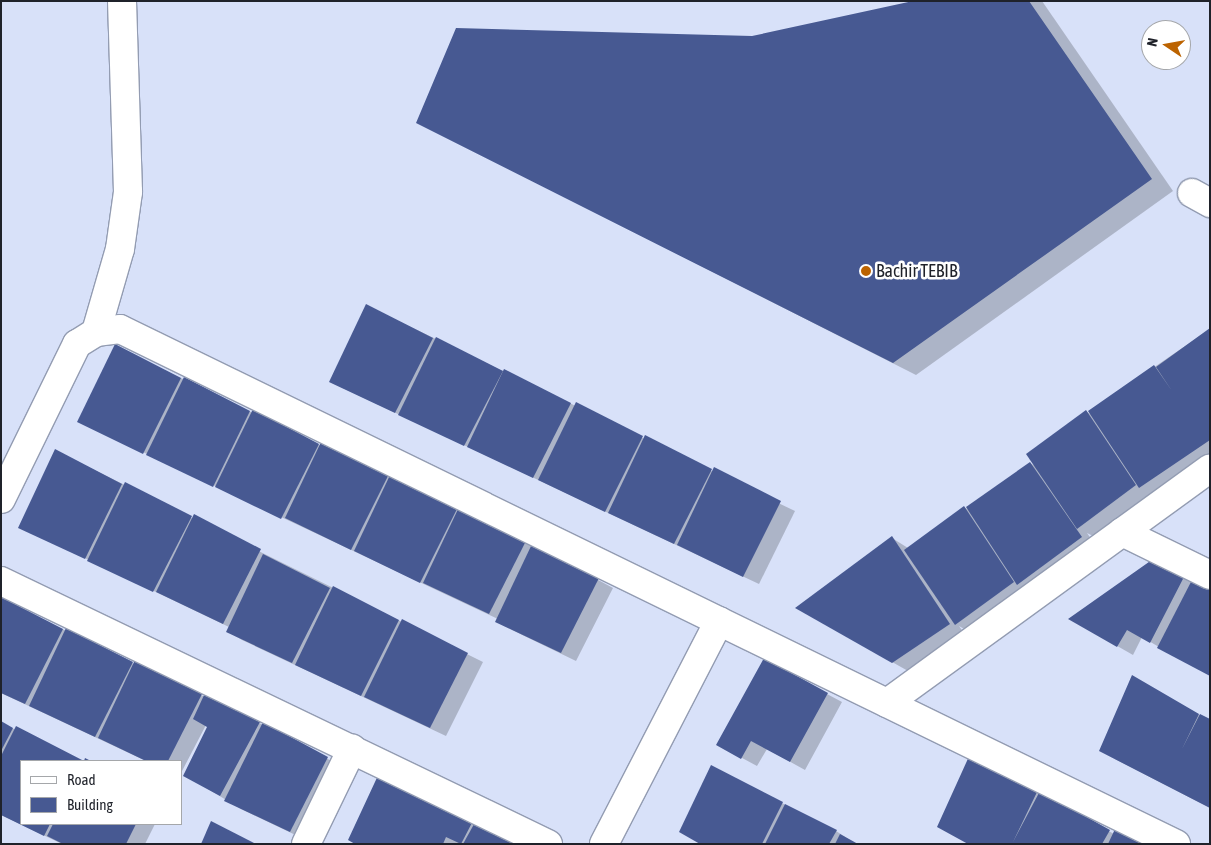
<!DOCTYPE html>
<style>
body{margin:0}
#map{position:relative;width:1211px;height:845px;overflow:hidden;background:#d8e1f9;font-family:"Asap Condensed",sans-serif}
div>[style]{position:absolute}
.shadow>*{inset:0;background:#0003}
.building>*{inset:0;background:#475992}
.roads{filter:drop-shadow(1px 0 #939cb2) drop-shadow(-1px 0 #939cb2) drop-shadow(0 1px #939cb2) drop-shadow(0 -1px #939cb2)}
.minor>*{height:28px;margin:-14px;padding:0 14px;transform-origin:14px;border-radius:14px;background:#fff}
.dots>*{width:14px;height:14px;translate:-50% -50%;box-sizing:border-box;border:2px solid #fff;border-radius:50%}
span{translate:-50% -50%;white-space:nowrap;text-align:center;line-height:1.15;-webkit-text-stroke:5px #fff;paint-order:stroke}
.poi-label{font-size:18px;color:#1f222a}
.left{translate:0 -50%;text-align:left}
.frame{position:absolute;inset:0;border:2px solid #1f222a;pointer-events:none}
.legend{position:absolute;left:20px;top:760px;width:162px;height:65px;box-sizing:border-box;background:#fff;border:1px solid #a5a7aa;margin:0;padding:6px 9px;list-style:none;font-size:15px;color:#1f222a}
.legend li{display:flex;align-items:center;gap:10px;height:25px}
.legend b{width:25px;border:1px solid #a5a7aa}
.north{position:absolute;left:1141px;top:20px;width:50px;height:50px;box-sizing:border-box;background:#fff;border:1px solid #a5a7aa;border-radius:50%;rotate:282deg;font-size:14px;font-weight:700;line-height:20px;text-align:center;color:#1f222a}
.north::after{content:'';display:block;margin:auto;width:18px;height:22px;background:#bc6300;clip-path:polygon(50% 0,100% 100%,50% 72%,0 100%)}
</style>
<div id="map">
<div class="shadow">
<i style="clip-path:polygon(919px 1px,1042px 1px,1173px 191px,916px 375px,417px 122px,752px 37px)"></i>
<i style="clip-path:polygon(367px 306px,795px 511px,759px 584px,330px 382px)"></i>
<i style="clip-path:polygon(1210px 329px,1210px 457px,1155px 496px,1151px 494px,1093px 536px,1087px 533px,1096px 546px,971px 633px,959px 626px,964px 633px,908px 671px,797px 608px,892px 538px,908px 548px,964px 507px,970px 511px,1030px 463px,1037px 467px,1086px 411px,1093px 416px,1090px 411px)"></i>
<i style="clip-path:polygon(115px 346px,321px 446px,461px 506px,613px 588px,576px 661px,512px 630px,497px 622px,498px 619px,79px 422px)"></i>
<i style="clip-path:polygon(56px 451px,483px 662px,446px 736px,242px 640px,227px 631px,229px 627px,20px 527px)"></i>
<i style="clip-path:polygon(1156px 558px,1210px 589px,1159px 647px,1142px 637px,1133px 655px,1070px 619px)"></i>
<i style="clip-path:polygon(1px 599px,134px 664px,135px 662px,205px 697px,206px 695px,343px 767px,306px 840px,241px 809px,185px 775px,208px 726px,206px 725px,181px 773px,181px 761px,146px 761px,1px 693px)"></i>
<i style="clip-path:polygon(1133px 677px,1210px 721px,1210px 808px,1115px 759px)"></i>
<i style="clip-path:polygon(827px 694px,842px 702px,805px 770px,767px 749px,757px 766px,718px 745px)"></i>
<i style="clip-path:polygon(1px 723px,82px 761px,21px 761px,21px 824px,155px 824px,145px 844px,60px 843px,1px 815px)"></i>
<i style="clip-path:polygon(971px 754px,1114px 834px,1144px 844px,970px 844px)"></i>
<i style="clip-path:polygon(712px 767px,836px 831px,856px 844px,702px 844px)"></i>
<i style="clip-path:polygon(478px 819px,533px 844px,357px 844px)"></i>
</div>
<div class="building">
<i style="clip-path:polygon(913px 1px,1029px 1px,1152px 179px,893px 363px,416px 123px,456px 28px,752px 36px)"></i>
<i style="clip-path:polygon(366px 304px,433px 338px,395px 413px,329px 382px)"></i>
<i style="clip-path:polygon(1210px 328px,1210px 440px,1139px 488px,1088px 411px,1154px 365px,1172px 391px,1156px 367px)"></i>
<i style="clip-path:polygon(436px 337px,503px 371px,464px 446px,398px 415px)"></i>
<i style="clip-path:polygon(115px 344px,181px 378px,143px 454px,77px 422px)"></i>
<i style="clip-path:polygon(504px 369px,571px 403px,533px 478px,467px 447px)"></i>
<i style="clip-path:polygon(184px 377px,250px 411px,213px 487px,146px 455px)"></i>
<i style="clip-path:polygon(576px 402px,643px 436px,605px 512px,538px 480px)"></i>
<i style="clip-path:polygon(253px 409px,319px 444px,281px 519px,215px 487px)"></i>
<i style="clip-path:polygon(1086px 410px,1136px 485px,1077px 529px,1026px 454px)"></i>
<i style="clip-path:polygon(645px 435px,712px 469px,674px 544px,608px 513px)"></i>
<i style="clip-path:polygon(322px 440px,389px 474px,351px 550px,285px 518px)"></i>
<i style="clip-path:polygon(55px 449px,122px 484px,85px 559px,18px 528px)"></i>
<i style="clip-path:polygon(1030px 462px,1082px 537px,1017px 585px,966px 507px)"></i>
<i style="clip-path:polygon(714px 467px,781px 501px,743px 577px,677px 545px)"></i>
<i style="clip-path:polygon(391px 473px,458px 507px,420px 583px,354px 551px)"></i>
<i style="clip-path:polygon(125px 482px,192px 516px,153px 592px,87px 561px)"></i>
<i style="clip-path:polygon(460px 505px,527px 539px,489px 614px,423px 583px)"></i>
<i style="clip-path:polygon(964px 506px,1014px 582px,955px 625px,904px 550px)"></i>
<i style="clip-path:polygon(194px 514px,261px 549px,223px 624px,156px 592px)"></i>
<i style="clip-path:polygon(892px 536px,950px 624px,892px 663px,795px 608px)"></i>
<i style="clip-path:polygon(532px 544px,599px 578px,561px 653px,495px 622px)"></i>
<i style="clip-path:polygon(263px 554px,330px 588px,292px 663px,226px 632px)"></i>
<i style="clip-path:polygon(1156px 557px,1185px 575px,1150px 643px,1127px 630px,1117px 647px,1068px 619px)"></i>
<i style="clip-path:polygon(1193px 578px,1210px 587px,1210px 676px,1157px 648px)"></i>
<i style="clip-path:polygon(333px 586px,399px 620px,361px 696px,295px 665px)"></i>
<i style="clip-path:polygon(1px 597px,63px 629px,25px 704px,1px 693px)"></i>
<i style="clip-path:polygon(402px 619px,468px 653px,430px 728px,364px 697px)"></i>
<i style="clip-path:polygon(66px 628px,133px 662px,95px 737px,29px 706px)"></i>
<i style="clip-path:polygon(764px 658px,828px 693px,790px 762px,751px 741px,741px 759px,716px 745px)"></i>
<i style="clip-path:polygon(135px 660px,202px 694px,168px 761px,146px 761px,98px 738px)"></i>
<i style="clip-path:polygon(1132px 675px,1199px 714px,1182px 749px,1200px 714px,1210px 719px,1210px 808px,1099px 751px)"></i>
<i style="clip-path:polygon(205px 693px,260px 722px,220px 796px,183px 776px,207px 727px,193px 719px)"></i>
<i style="clip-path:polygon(1px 721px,13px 728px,1px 751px)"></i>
<i style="clip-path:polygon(263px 722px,328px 757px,290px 832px,224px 801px)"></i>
<i style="clip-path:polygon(16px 726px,84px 761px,85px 758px,91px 761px,21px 761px,21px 824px,50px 824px,44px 836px,1px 815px,1px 756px)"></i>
<i style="clip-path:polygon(971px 752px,1038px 790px,1013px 842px,1040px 791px,1110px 830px,1102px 844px,968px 844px,937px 827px)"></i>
<i style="clip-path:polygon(711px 765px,783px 802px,762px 844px,700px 844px,679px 832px)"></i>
<i style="clip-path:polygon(381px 769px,475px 817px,461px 844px,446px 837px,443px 844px,355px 844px,348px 840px)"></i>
<i style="clip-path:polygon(785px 804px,837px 830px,829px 844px,765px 844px)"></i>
<i style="clip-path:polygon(478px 817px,536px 844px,463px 844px)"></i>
<i style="clip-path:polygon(211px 821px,256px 844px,201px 844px)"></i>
<i style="clip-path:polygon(53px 824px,136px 824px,126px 844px,63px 844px,47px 836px)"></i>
<i style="clip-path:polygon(1115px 829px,1147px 844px,1108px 844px)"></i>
<i style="clip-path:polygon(840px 834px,858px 844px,835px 844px)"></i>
</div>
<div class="roads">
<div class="minor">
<i style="left:1192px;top:193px;width:21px;rotate:29deg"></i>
<i style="left:96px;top:332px;width:86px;rotate:-73.9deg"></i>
<i style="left:120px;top:249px;width:58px;rotate:-82deg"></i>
<i style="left:128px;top:192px;width:191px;rotate:-91.8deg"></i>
<i style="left:1px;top:499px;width:173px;rotate:-63.9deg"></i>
<i style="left:77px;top:344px;width:22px;rotate:-32deg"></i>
<i style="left:96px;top:332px;width:24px;rotate:-7deg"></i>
<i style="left:120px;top:329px;width:1175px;rotate:26deg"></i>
<i style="left:1122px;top:532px;width:98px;rotate:26deg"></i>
<i style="left:1px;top:581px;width:607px;rotate:25.68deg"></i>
<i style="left:887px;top:703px;width:399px;rotate:-36deg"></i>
<i style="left:306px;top:844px;width:106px;rotate:-64.2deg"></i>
<i style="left:604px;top:844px;width:251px;rotate:-62.7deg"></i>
</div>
</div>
<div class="dots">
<i style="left:866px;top:271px;background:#bc6300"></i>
</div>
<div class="poi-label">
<span class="left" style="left:876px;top:271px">Bachir TEBIB</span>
</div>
<div class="frame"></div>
<ul class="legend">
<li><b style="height:6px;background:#fff"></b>Road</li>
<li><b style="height:14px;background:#475992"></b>Building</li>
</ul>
<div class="north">N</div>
</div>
